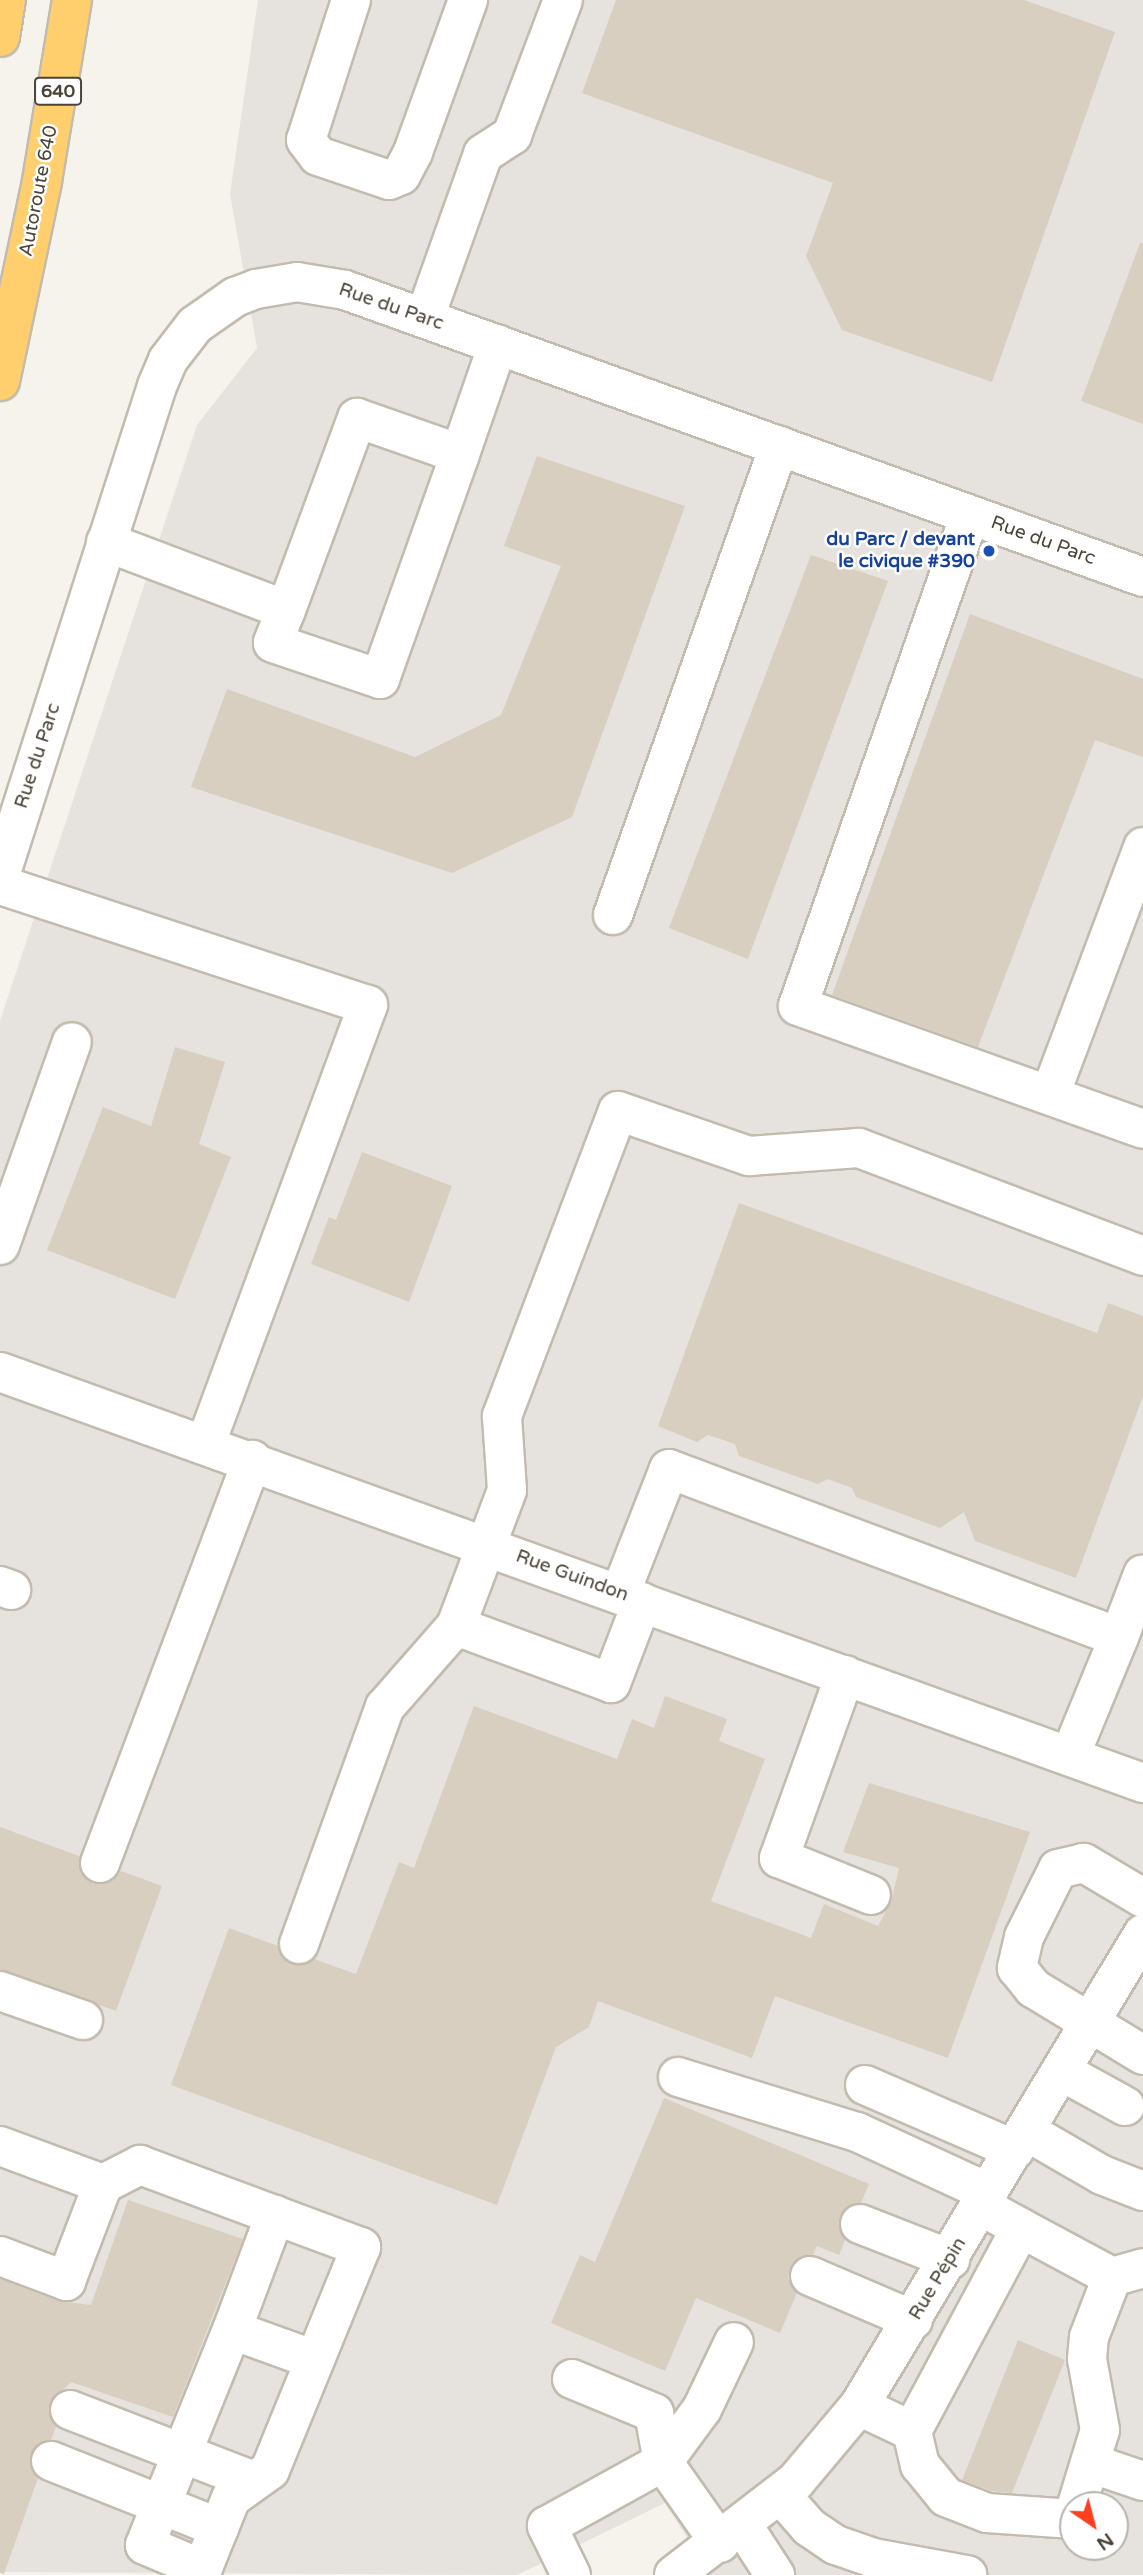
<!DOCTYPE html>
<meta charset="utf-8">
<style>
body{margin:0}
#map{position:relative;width:1143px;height:2575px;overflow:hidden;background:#f6f3ec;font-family:"Varela Round",sans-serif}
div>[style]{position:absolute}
.industrial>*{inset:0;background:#e6e2dd}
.building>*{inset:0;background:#d8cfc1}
.roads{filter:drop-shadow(2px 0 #c2bbae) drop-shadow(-2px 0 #c2bbae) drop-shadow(0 2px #c2bbae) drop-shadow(0 -2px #c2bbae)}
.minor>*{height:38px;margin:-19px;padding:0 19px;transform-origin:19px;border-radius:19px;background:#fff}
.highway>*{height:38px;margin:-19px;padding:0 19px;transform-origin:19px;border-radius:19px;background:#ffcf6e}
.dots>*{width:19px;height:19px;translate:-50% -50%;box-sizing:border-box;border:4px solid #fff;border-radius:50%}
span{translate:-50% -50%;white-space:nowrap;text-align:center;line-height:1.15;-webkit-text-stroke:5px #fff;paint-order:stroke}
.shield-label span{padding:2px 5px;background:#fff;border:2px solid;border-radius:5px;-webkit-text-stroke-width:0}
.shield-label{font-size:18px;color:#4b4439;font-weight:700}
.street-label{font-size:19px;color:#4b4439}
.transit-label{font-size:19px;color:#164399;font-weight:700}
.right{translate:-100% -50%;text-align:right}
.north{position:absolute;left:1059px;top:2491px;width:70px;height:70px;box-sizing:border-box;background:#fff;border:2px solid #b7b4b0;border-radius:50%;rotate:145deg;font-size:19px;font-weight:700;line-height:28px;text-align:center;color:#4b4439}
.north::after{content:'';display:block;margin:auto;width:24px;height:32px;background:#fc3f1d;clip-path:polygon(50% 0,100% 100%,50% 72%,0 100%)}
</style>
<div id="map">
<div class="industrial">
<i style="clip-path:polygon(evenodd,258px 0,1143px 0,1143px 2575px,711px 2575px,665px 2503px,517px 2575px,0 2572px,0 1021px,197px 425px,257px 348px,230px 194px,258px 0,1073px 2505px,1115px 2505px,1115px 2547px,1073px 2547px,1073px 2505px)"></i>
</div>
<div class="building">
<i style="clip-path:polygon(616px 0,1024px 0,1115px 32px,992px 382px,842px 330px,806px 256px,833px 183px,582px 93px)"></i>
<i style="clip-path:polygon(1140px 243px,1143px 243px,1143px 424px,1081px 401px)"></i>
<i style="clip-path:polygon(537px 456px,685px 506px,572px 817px,452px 873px,191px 787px,227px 689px,415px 757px,501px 715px,561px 566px,504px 546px)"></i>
<i style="clip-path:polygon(811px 555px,888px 581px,748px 959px,669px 928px)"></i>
<i style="clip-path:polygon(970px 614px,1143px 679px,1143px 757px,1095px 740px,978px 1047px,832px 995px)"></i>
<i style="clip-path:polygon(175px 1047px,225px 1062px,199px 1144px,231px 1157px,175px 1299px,47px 1250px,103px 1107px,151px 1126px)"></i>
<i style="clip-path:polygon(362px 1152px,452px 1186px,409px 1302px,311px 1264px,329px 1217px,336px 1220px)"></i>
<i style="clip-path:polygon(739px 1203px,1097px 1333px,1108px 1303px,1143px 1316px,1143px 1396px,1076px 1578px,975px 1541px,964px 1512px,940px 1528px,856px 1497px,852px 1488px,828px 1479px,818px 1484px,739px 1456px,735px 1444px,708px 1435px,697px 1442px,658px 1426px)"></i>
<i style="clip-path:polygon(665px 1696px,727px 1719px,719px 1741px,765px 1759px,711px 1901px,811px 1938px,824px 1904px,878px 1926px,891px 1902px,899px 1868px,843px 1852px,869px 1783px,1030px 1832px,948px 2058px,775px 1996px,752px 2058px,598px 2001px,589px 2027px,556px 2047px,497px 2205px,171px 2085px,229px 1928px,278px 1946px,291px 1964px,303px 1965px,314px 1959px,356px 1974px,399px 1862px,414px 1868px,474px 1706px,617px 1759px,632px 1719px,654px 1728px)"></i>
<i style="clip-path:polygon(0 1827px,79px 1856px,83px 1876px,93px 1884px,113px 1880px,121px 1871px,162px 1886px,116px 2011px,0 1969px)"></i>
<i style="clip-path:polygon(664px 2098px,869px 2184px,861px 2203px,847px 2207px,840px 2215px,839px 2228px,845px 2240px,839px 2255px,817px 2246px,813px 2255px,797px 2258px,790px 2267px,788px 2279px,797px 2293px,780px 2333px,696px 2298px,665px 2371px,551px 2323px,580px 2255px,595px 2262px)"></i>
<i style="clip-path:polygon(128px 2200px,243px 2239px,173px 2417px,71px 2382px,50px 2402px,49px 2414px,56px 2426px,51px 2440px,38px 2443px,31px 2454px,30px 2465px,38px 2478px,4px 2574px,0 2573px,0 2279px,58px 2301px,91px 2305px)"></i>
<i style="clip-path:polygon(1018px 2340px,1065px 2360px,1012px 2493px,992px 2491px,962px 2480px)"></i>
</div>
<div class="roads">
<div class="minor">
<i style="left:351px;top:0;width:147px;rotate:107.8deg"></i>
<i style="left:306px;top:140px;width:20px;rotate:53deg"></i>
<i style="left:318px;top:156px;width:75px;rotate:18.7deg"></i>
<i style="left:389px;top:180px;width:13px;rotate:-23deg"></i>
<i style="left:401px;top:175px;width:26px;rotate:-62deg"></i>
<i style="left:413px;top:152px;width:162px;rotate:-70.1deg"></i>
<i style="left:425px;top:317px;width:173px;rotate:-70.4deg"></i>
<i style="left:483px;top:154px;width:35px;rotate:-33deg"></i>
<i style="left:512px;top:135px;width:144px;rotate:-69.3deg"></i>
<i style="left:970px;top:515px;width:520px;rotate:109.31deg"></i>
<i style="left:798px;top:1006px;width:366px;rotate:19.6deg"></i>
<i style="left:106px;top:542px;width:192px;rotate:20.7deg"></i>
<i style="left:286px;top:610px;width:205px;rotate:-69.7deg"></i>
<i style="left:357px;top:418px;width:109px;rotate:19.3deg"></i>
<i style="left:460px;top:454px;width:116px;rotate:-70.9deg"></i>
<i style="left:286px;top:610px;width:35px;rotate:112deg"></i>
<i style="left:273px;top:643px;width:113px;rotate:18.6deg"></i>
<i style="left:380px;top:679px;width:239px;rotate:-70.4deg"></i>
<i style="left:0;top:876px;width:515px;rotate:-72.23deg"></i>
<i style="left:157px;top:386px;width:28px;rotate:-67deg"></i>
<i style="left:168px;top:360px;width:44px;rotate:-52.4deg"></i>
<i style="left:195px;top:325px;width:49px;rotate:-35deg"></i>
<i style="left:235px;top:297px;width:22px;rotate:-21deg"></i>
<i style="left:256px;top:289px;width:42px;rotate:-9.7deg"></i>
<i style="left:297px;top:282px;width:49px;rotate:9.5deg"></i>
<i style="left:345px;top:290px;width:848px;rotate:19.78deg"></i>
<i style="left:0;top:885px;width:387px;rotate:18.1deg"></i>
<i style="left:368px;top:1005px;width:467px;rotate:110.3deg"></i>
<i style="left:613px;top:915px;width:498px;rotate:-70.5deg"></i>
<i style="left:1050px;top:1095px;width:265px;rotate:-69.4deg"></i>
<i style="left:0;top:1245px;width:215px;rotate:-70.5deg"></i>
<i style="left:0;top:1372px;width:1215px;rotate:19.78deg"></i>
<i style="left:0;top:1586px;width:12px;rotate:20deg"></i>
<i style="left:620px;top:1594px;width:134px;rotate:-68.6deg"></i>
<i style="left:669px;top:1469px;width:480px;rotate:20.5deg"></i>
<i style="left:1119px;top:1637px;width:129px;rotate:112.4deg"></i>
<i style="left:642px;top:1602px;width:87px;rotate:110.9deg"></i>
<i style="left:611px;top:1683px;width:165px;rotate:-159.8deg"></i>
<i style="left:456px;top:1626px;width:145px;rotate:-69.4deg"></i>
<i style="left:507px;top:1490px;width:74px;rotate:-93.9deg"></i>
<i style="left:502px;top:1416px;width:326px;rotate:-69.2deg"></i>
<i style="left:618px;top:1111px;width:139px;rotate:19deg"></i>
<i style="left:749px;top:1156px;width:110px;rotate:-4.2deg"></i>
<i style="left:859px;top:1148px;width:304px;rotate:20.8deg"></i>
<i style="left:1119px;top:1637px;width:67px;rotate:-69.1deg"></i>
<i style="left:845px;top:1675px;width:195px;rotate:109.8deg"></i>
<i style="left:779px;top:1858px;width:99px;rotate:21.9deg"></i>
<i style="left:100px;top:1863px;width:431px;rotate:-69.3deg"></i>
<i style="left:1143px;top:1898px;width:69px;rotate:-149.3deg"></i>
<i style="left:1084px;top:1863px;width:27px;rotate:167deg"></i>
<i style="left:1058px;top:1869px;width:76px;rotate:116.6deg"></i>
<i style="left:1024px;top:1937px;width:32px;rotate:103deg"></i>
<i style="left:1017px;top:1968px;width:26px;rotate:51deg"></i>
<i style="left:1033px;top:1988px;width:129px;rotate:31.3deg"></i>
<i style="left:299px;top:1944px;width:252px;rotate:-70.1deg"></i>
<i style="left:385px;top:1707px;width:108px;rotate:-48.8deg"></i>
<i style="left:0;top:1991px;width:88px;rotate:19.3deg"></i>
<i style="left:1061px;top:2071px;width:73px;rotate:28.7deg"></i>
<i style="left:678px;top:2077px;width:187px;rotate:17.1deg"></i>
<i style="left:857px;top:2132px;width:145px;rotate:24.8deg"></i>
<i style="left:865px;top:2085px;width:163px;rotate:23.4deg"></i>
<i style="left:1026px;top:2131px;width:88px;rotate:30.1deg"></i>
<i style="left:1102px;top:2175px;width:44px;rotate:21.3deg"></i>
<i style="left:0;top:2146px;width:110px;rotate:20.3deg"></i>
<i style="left:860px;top:2224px;width:97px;rotate:21.3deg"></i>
<i style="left:1021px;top:2228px;width:103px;rotate:28.3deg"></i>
<i style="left:1112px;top:2277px;width:32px;rotate:-16deg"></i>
<i style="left:0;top:2256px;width:71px;rotate:20.7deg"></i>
<i style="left:66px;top:2281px;width:104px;rotate:-69.1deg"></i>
<i style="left:103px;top:2184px;width:42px;rotate:-27.2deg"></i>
<i style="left:140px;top:2165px;width:236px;rotate:20.4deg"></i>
<i style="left:361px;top:2247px;width:241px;rotate:112.2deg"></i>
<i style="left:270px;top:2470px;width:48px;rotate:144.3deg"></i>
<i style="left:231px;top:2498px;width:83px;rotate:111.9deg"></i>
<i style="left:810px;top:2276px;width:112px;rotate:23.1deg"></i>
<i style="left:232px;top:2330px;width:123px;rotate:-69.5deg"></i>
<i style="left:572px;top:2379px;width:89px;rotate:22.5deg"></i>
<i style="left:654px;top:2413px;width:50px;rotate:79.6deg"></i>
<i style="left:859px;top:2406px;width:59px;rotate:25.3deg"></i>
<i style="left:912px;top:2431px;width:230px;rotate:-61.8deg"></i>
<i style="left:1021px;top:2228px;width:46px;rotate:-151.2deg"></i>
<i style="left:70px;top:2410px;width:197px;rotate:21.1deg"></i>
<i style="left:912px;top:2431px;width:35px;rotate:77deg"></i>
<i style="left:920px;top:2465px;width:41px;rotate:50.9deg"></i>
<i style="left:946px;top:2497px;width:44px;rotate:21.3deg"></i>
<i style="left:987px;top:2513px;width:86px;rotate:4deg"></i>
<i style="left:51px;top:2461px;width:181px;rotate:21.7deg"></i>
<i style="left:663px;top:2462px;width:66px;rotate:-53.7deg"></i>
<i style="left:702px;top:2409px;width:74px;rotate:-64.5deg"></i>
<i style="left:1090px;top:2463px;width:56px;rotate:18.8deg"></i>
<i style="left:781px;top:2495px;width:43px;rotate:48.8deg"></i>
<i style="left:809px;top:2527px;width:32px;rotate:34deg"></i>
<i style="left:836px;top:2545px;width:39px;rotate:19deg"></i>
<i style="left:873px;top:2558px;width:96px;rotate:10.3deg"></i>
<i style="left:1077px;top:2505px;width:78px;rotate:-73deg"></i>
<i style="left:1100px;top:2430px;width:72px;rotate:-100.4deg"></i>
<i style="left:1087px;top:2359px;width:22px;rotate:-85deg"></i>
<i style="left:1089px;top:2337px;width:64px;rotate:-69deg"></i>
<i style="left:743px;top:2526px;width:59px;rotate:56.9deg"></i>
<i style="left:202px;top:2569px;width:62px;rotate:-157.2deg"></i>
<i style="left:145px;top:2545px;width:232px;rotate:-68deg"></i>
<i style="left:232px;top:2330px;width:88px;rotate:19.9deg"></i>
<i style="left:571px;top:2575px;width:55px;rotate:-116.1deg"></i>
<i style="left:547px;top:2526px;width:132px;rotate:-28.9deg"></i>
<i style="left:663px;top:2462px;width:99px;rotate:54.9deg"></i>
<i style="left:674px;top:2575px;width:154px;rotate:-37.6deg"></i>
<i style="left:796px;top:2481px;width:98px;rotate:-50deg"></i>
<i style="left:859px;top:2406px;width:551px;rotate:-58.96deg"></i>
</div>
<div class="highway">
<i style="left:0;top:37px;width:37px;rotate:-81deg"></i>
<i style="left:0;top:381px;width:204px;rotate:-78.1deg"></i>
<i style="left:42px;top:181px;width:183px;rotate:-80.6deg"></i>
</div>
</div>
<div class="dots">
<i style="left:989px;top:551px;background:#1a4fb4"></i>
</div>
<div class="shield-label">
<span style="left:58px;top:91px">640</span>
</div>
<div class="street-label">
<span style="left:39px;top:191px;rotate:-79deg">Autoroute 640</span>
<span style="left:391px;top:307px;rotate:19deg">Rue du Parc</span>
<span style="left:1043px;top:541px;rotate:20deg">Rue du Parc</span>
<span style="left:38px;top:756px;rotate:-72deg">Rue du Parc</span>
<span style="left:572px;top:1576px;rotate:20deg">Rue Guindon</span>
<span style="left:938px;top:2279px;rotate:-59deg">Rue Pépin</span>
</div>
<div class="transit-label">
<span class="right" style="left:975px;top:551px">du Parc / devant<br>le civique #390</span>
</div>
<div class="north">N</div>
</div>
